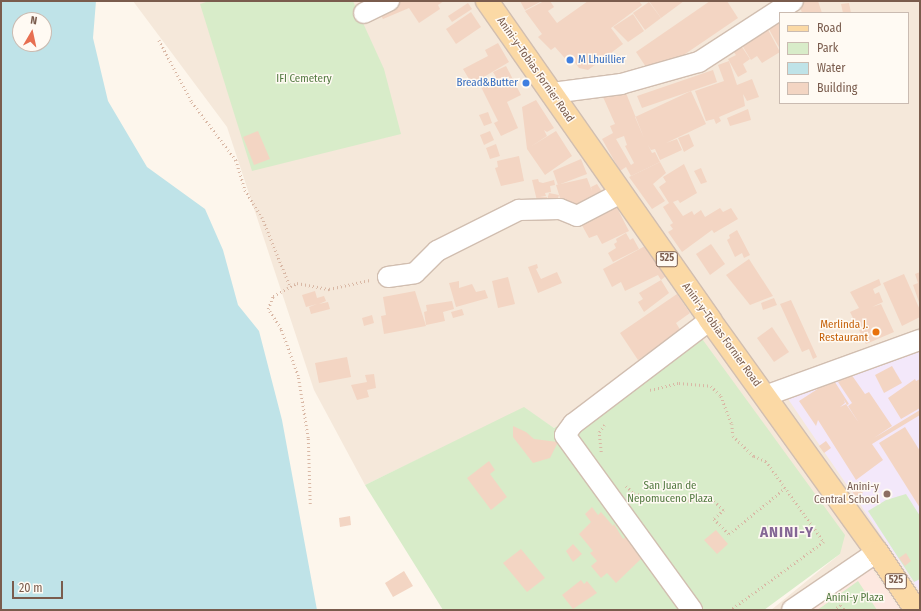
<!DOCTYPE html>
<meta charset="utf-8">
<style>
body{margin:0}
#map{position:relative;width:921px;height:611px;overflow:hidden;background:#fdf6ec;font-family:"Fira Sans Condensed",sans-serif}
div>[style]{position:absolute}
.residential>*{inset:0;background:#f5e8da}
.commercial>*{inset:0;background:#fde8e0}
.education>*{inset:0;background:#f3e8fa}
.green>*{inset:0;background:#d8ecc9}
.water>*{inset:0;background:#bfe3e8}
.building>*{inset:0;background:#f3d5c3}
.path>*{height:2.5px;margin-top:-1.25px;transform-origin:0;background:repeating-linear-gradient(90deg,#d9b8a5 0 1px,transparent 0 4px)}
.roads{filter:drop-shadow(1px 0 #d1beb0) drop-shadow(-1px 0 #d1beb0) drop-shadow(0 1px #d1beb0) drop-shadow(0 -1px #d1beb0)}
.minor>*{height:20px;margin:-10px;padding:0 10px;transform-origin:10px;border-radius:10px;background:#fff}
.major>*{height:22px;margin:-11px;padding:0 11px;transform-origin:11px;border-radius:11px;background:#fbd9a5}
.dots>*{width:11px;height:11px;translate:-50% -50%;box-sizing:border-box;border:2px solid #fffaf3;border-radius:50%}
span{translate:-50% -50%;white-space:nowrap;text-align:center;line-height:1.15;-webkit-text-stroke:3px #fffaf3;paint-order:stroke}
.shield-label span{padding:1px 3px;background:#fffaf3;border:1px solid;border-radius:3px;-webkit-text-stroke-width:0}
.shield-label{font-size:10px;color:#7a5c4d;font-weight:700}
.shop-label{font-size:11px;color:#366cbe}
.left{translate:0 -50%;text-align:left}
.right{translate:-100% -50%;text-align:right}
.street-label{font-size:11px;color:#7a5c4d}
.park-label{font-size:11px;color:#537a41}
.food-label{font-size:11px;color:#c56008}
.education-label{font-size:11px;color:#785e54}
.district-label{font-size:15px;color:#846695;font-weight:700;letter-spacing:1px}
.frame{position:absolute;inset:0;border:2px solid #7a5c4d;pointer-events:none}
.legend{position:absolute;left:779px;top:12px;width:130px;height:92px;box-sizing:border-box;background:#fffaf3;border:1px solid #cabbb1;margin:0;padding:5px 7px;list-style:none;font-size:12px;color:#7a5c4d}
.legend li{display:flex;align-items:center;gap:8px;height:20px}
.legend b{width:20px;border:1px solid #cabbb1}
.north{position:absolute;left:12px;top:12px;width:40px;height:40px;box-sizing:border-box;background:#fffaf3;border:1px solid #cabbb1;border-radius:50%;rotate:9deg;font-size:11px;font-weight:700;line-height:16px;text-align:center;color:#7a5c4d}
.north::after{content:'';display:block;margin:auto;width:14px;height:18px;background:#e76f51;clip-path:polygon(50% 0,100% 100%,50% 72%,0 100%)}
.scale{position:absolute;left:12px;top:581px;width:51px;height:18px;box-sizing:border-box;border:2px solid #7a5c4d;border-top:0;padding-left:5px;font-size:12px;line-height:14px;white-space:nowrap;color:#7a5c4d;-webkit-text-stroke:3px #fffaf3;paint-order:stroke}
</style>
<div id="map">
<div class="residential">
<i style="clip-path:polygon(evenodd,133px 1px,920px 1px,920px 610px,771px 610px,840px 554px,700px 336px,554px 428px,524px 408px,365px 485px,314px 390px,227px 127px,133px 1px,780px 13px,908px 13px,908px 103px,780px 103px,780px 13px)"></i>
</div>
<div class="commercial">
<i style="clip-path:polygon(870px 566px,900px 610px,805px 610px)"></i>
</div>
<div class="education">
<i style="clip-path:polygon(920px 348px,920px 592px,786px 396px)"></i>
</div>
<div class="green">
<i style="clip-path:polygon(209px 1px,353px 1px,384px 69px,401px 134px,252px 171px,200px 4px)"></i>
<i style="clip-path:polygon(700px 336px,845px 535px,840px 554px,764px 610px,443px 610px,365px 485px,524px 407px,554px 428px)"></i>
<i style="clip-path:polygon(906px 494px,920px 516px,920px 579px,914px 582px,868px 511px,886px 500px)"></i>
<i style="clip-path:polygon(858px 581px,877px 610px,817px 610px,823px 606px)"></i>
</div>
<div class="water">
<i style="clip-path:polygon(evenodd,1px 1px,96px 1px,93px 38px,108px 101px,147px 167px,205px 209px,223px 250px,238px 305px,259px 331px,282px 420px,317px 610px,1px 610px,1px 1px,20px 20px,44px 20px,44px 44px,20px 44px,20px 20px)"></i>
</div>
<div class="building">
<i style="clip-path:polygon(397px 1px,444px 1px,438px 5px,440px 9px,419px 23px,409px 8px,383px 19px,378px 11px)"></i>
<i style="clip-path:polygon(520px 1px,542px 1px,525px 10px)"></i>
<i style="clip-path:polygon(544px 1px,550px 1px,554px 7px,548px 11px,557px 23px,588px 1px,639px 1px,642px 5px,611px 28px,623px 44px,588px 70px,579px 68px,574px 61px,570px 64px,555px 47px,551px 50px,538px 37px,542px 34px,525px 11px)"></i>
<i style="clip-path:polygon(649px 1px,684px 1px,661px 18px)"></i>
<i style="clip-path:polygon(710px 1px,727px 1px,738px 18px,669px 65px,648px 70px,636px 52px)"></i>
<i style="clip-path:polygon(798px 1px,818px 1px,822px 13px,802px 13px)"></i>
<i style="clip-path:polygon(649px 2px,661px 18px,645px 30px,633px 13px)"></i>
<i style="clip-path:polygon(468px 3px,472px 9px,452px 22px,448px 16px)"></i>
<i style="clip-path:polygon(849px 3px,851px 13px,843px 13px,841px 4px)"></i>
<i style="clip-path:polygon(471px 12px,481px 27px,456px 44px,446px 29px)"></i>
<i style="clip-path:polygon(633px 14px,644px 31px,628px 42px,613px 27px)"></i>
<i style="clip-path:polygon(780px 21px,780px 49px,766px 24px)"></i>
<i style="clip-path:polygon(766px 26px,780px 52px,762px 63px,757px 56px,751px 60px,740px 42px)"></i>
<i style="clip-path:polygon(498px 43px,509px 62px,472px 84px,463px 69px,488px 56px,485px 50px)"></i>
<i style="clip-path:polygon(740px 44px,750px 59px,743px 64px,747px 72px,738px 77px,728px 59px,736px 55px,732px 50px)"></i>
<i style="clip-path:polygon(729px 61px,737px 85px,752px 79px,759px 97px,747px 101px,743px 94px,745px 106px,719px 117px,721px 121px,716px 124px,714px 119px,706px 121px,695px 91px,724px 81px,718px 65px)"></i>
<i style="clip-path:polygon(506px 66px,521px 95px,507px 102px,518px 128px,501px 136px,494px 123px,498px 121px,480px 85px,496px 77px,493px 72px)"></i>
<i style="clip-path:polygon(713px 70px,717px 82px,642px 108px,637px 96px)"></i>
<i style="clip-path:polygon(evenodd,624px 88px,644px 138px,635px 117px,691px 91px,706px 124px,666px 143px,677px 139px,682px 150px,660px 160px,655px 149px,651px 150px,648px 145px,652px 153px,655px 152px,660px 162px,631px 176px,626px 167px,620px 171px,602px 139px,613px 133px,610px 126px,615px 124px,603px 97px,624px 88px,624px 136px,627px 145px,625px 146px,634px 163px,631px 165px,616px 139px,624px 136px)"></i>
<i style="clip-path:polygon(536px 100px,554px 128px,547px 132px,544px 130px,547px 136px,530px 147px,556px 131px,572px 156px,545px 175px,527px 149px,522px 107px)"></i>
<i style="clip-path:polygon(748px 109px,751px 120px,730px 126px,727px 118px)"></i>
<i style="clip-path:polygon(488px 112px,492px 123px,484px 126px,479px 115px)"></i>
<i style="clip-path:polygon(258px 131px,270px 159px,254px 165px,243px 137px)"></i>
<i style="clip-path:polygon(490px 131px,494px 140px,484px 145px,480px 135px)"></i>
<i style="clip-path:polygon(689px 134px,694px 146px,684px 152px,678px 138px)"></i>
<i style="clip-path:polygon(496px 144px,500px 156px,490px 159px,486px 148px)"></i>
<i style="clip-path:polygon(519px 156px,524px 181px,501px 186px,495px 168px,498px 167px,497px 161px)"></i>
<i style="clip-path:polygon(581px 159px,587px 174px,558px 185px,553px 171px)"></i>
<i style="clip-path:polygon(660px 162px,666px 173px,653px 184px,665px 201px,652px 209px,629px 177px)"></i>
<i style="clip-path:polygon(684px 164px,697px 193px,680px 203px,678px 200px,673px 202px,683px 216px,692px 211px,694px 215px,701px 210px,705px 217px,720px 208px,723px 212px,731px 208px,738px 219px,714px 233px,712px 230px,682px 252px,668px 232px,673px 229px,670px 225px,673px 223px,663px 207px,669px 203px,659px 187px,666px 182px,663px 177px)"></i>
<i style="clip-path:polygon(701px 168px,707px 182px,701px 184px,694px 171px)"></i>
<i style="clip-path:polygon(587px 178px,592px 191px,591px 187px,597px 184px,604px 195px,584px 206px,538px 205px,532px 180px,538px 179px,539px 182px,543px 183px,554px 180px,555px 185px,550px 186px,551px 192px,545px 193px,546px 196px,540px 197px,547px 197px,547px 200px,549px 193px,559px 195px,558px 198px,560px 198px,556px 185px)"></i>
<i style="clip-path:polygon(614px 202px,629px 231px,602px 244px,597px 235px,589px 238px,579px 220px)"></i>
<i style="clip-path:polygon(737px 230px,750px 255px,744px 258px,742px 253px,735px 257px,727px 240px,730px 238px,729px 235px)"></i>
<i style="clip-path:polygon(626px 233px,630px 240px,633px 238px,639px 249px,613px 262px,608px 253px,616px 248px,614px 244px,617px 242px,616px 239px)"></i>
<i style="clip-path:polygon(711px 244px,725px 264px,710px 275px,696px 254px)"></i>
<i style="clip-path:polygon(645px 246px,666px 276px,661px 280px,658px 275px,625px 291px,621px 282px,612px 287px,603px 269px)"></i>
<i style="clip-path:polygon(749px 259px,773px 296px,750px 305px,726px 275px)"></i>
<i style="clip-path:polygon(537px 264px,538px 268px,536px 269px,541px 279px,557px 272px,562px 283px,538px 293px,528px 267px)"></i>
<i style="clip-path:polygon(920px 272px,920px 305px,913px 285px,918px 283px,915px 274px)"></i>
<i style="clip-path:polygon(904px 274px,920px 310px,920px 317px,902px 326px,883px 283px)"></i>
<i style="clip-path:polygon(508px 277px,515px 304px,498px 308px,492px 281px)"></i>
<i style="clip-path:polygon(879px 279px,881px 285px,873px 289px,875px 294px,879px 292px,883px 302px,872px 307px,881px 304px,894px 332px,866px 344px,850px 312px,859px 308px,850px 292px)"></i>
<i style="clip-path:polygon(661px 280px,669px 293px,644px 312px,638px 302px,643px 299px,639px 293px)"></i>
<i style="clip-path:polygon(459px 281px,459px 288px,472px 284px,476px 292px,485px 290px,488px 298px,456px 307px,449px 283px)"></i>
<i style="clip-path:polygon(315px 291px,317px 298px,324px 296px,326px 301px,319px 304px,328px 302px,330px 309px,311px 314px,309px 307px,317px 304px,306px 307px,302px 295px)"></i>
<i style="clip-path:polygon(415px 291px,426px 326px,384px 334px,381px 316px,386px 315px,383px 297px)"></i>
<i style="clip-path:polygon(677px 294px,690px 313px,676px 323px,681px 331px,638px 360px,620px 333px)"></i>
<i style="clip-path:polygon(774px 298px,777px 305px,763px 310px,761px 303px)"></i>
<i style="clip-path:polygon(791px 300px,817px 357px,813px 359px,809px 349px,802px 352px,780px 304px)"></i>
<i style="clip-path:polygon(452px 301px,454px 309px,443px 312px,445px 321px,426px 325px,424px 312px,427px 311px,426px 305px)"></i>
<i style="clip-path:polygon(462px 309px,464px 315px,453px 318px,451px 312px)"></i>
<i style="clip-path:polygon(372px 315px,374px 323px,364px 326px,362px 318px)"></i>
<i style="clip-path:polygon(772px 327px,789px 352px,774px 362px,757px 338px)"></i>
<i style="clip-path:polygon(347px 357px,351px 377px,319px 383px,315px 363px)"></i>
<i style="clip-path:polygon(892px 366px,902px 383px,884px 393px,875px 375px)"></i>
<i style="clip-path:polygon(374px 374px,376px 388px,367px 390px,369px 397px,357px 400px,351px 385px,367px 382px,365px 375px)"></i>
<i style="clip-path:polygon(851px 374px,865px 394px,869px 392px,892px 426px,874px 438px,920px 410px,920px 415px,872px 444px,883px 460px,856px 480px,818px 420px,816px 426px,799px 401px,833px 379px,849px 404px,847px 405px,844px 400px,845px 403px,840px 407px,846px 404px,859px 423px,848px 406px,852px 403px,838px 382px)"></i>
<i style="clip-path:polygon(915px 379px,916px 381px,920px 379px,920px 408px,901px 419px,888px 398px)"></i>
<i style="clip-path:polygon(513px 426px,526px 432px,534px 439px,558px 442px,550px 458px,533px 463px,513px 437px)"></i>
<i style="clip-path:polygon(905px 427px,920px 451px,920px 508px,879px 443px)"></i>
<i style="clip-path:polygon(826px 441px,831px 448px,824px 453px,819px 446px)"></i>
<i style="clip-path:polygon(489px 461px,495px 470px,490px 474px,507px 497px,491px 510px,467px 478px)"></i>
<i style="clip-path:polygon(857px 485px,863px 493px,856px 497px,850px 489px)"></i>
<i style="clip-path:polygon(592px 507px,598px 515px,601px 512px,613px 526px,614px 524px,623px 539px,629px 534px,644px 556px,616px 583px,607px 573px,601px 578px,591px 566px,597px 561px,590px 553px,593px 551px,579px 534px,591px 522px,585px 514px)"></i>
<i style="clip-path:polygon(350px 516px,351px 525px,340px 527px,339px 518px)"></i>
<i style="clip-path:polygon(716px 530px,728px 544px,717px 554px,704px 540px)"></i>
<i style="clip-path:polygon(573px 544px,582px 554px,573px 562px,566px 551px)"></i>
<i style="clip-path:polygon(521px 549px,545px 578px,527px 592px,503px 563px)"></i>
<i style="clip-path:polygon(906px 553px,911px 561px,905px 566px,899px 558px)"></i>
<i style="clip-path:polygon(404px 571px,413px 586px,393px 597px,385px 583px)"></i>
<i style="clip-path:polygon(581px 580px,584px 584px,587px 581px,597px 593px,573px 609px,562px 595px)"></i>
</div>
<div class="path">
<i style="left:159px;top:40px;width:70px;rotate:62deg"></i>
<i style="left:192px;top:102px;width:73px;rotate:52.8deg"></i>
<i style="left:236px;top:160px;width:31px;rotate:73deg"></i>
<i style="left:245px;top:190px;width:32px;rotate:58deg"></i>
<i style="left:262px;top:217px;width:74px;rotate:67.9deg"></i>
<i style="left:650px;top:390px;width:30px;rotate:-14deg"></i>
<i style="left:679px;top:383px;width:32px;rotate:5deg"></i>
<i style="left:711px;top:386px;width:14px;rotate:45deg"></i>
<i style="left:721px;top:396px;width:30px;rotate:69deg"></i>
<i style="left:732px;top:424px;width:12px;rotate:85deg"></i>
<i style="left:733px;top:436px;width:29px;rotate:44deg"></i>
<i style="left:754px;top:456px;width:13px;rotate:23deg"></i>
<i style="left:766px;top:461px;width:100px;rotate:54.4deg"></i>
<i style="left:824px;top:542px;width:115px;rotate:143.8deg"></i>
<i style="left:601px;top:452px;width:20px;rotate:-96deg"></i>
<i style="left:599px;top:432px;width:9px;rotate:-54deg"></i>
<i style="left:626px;top:486px;width:11px;rotate:41deg"></i>
<i style="left:634px;top:493px;width:23px;rotate:18deg"></i>
<i style="left:656px;top:500px;width:58px;rotate:1deg"></i>
<i style="left:714px;top:501px;width:13px;rotate:42deg"></i>
<i style="left:724px;top:510px;width:13px;rotate:138deg"></i>
<i style="left:714px;top:519px;width:21px;rotate:45deg"></i>
<i style="left:729px;top:534px;width:72px;rotate:-39.4deg"></i>
<i style="left:310px;top:504px;width:66px;rotate:-91.7deg"></i>
<i style="left:308px;top:438px;width:63px;rotate:-99.2deg"></i>
<i style="left:298px;top:376px;width:50px;rotate:-109.9deg"></i>
<i style="left:281px;top:329px;width:24px;rotate:-123deg"></i>
<i style="left:268px;top:309px;width:14px;rotate:-69deg"></i>
<i style="left:273px;top:296px;width:27px;rotate:-28deg"></i>
<i style="left:297px;top:283px;width:33px;rotate:11deg"></i>
<i style="left:329px;top:289px;width:42px;rotate:-12.4deg"></i>
<i style="left:833px;top:610px;width:9px;rotate:-32deg"></i>
<i style="left:841px;top:605px;width:6px;rotate:51deg"></i>
</div>
<div class="roads">
<div class="minor">
<i style="left:364px;top:13px;width:28px;rotate:-26deg"></i>
<i style="left:552px;top:93px;width:70px;rotate:-7.4deg"></i>
<i style="left:621px;top:84px;width:81px;rotate:-15.8deg"></i>
<i style="left:699px;top:62px;width:112px;rotate:-33deg"></i>
<i style="left:388px;top:277px;width:27px;rotate:-8deg"></i>
<i style="left:415px;top:273px;width:31px;rotate:-45deg"></i>
<i style="left:437px;top:251px;width:92px;rotate:-26.6deg"></i>
<i style="left:519px;top:210px;width:41px;rotate:-1.4deg"></i>
<i style="left:560px;top:209px;width:18px;rotate:22deg"></i>
<i style="left:577px;top:216px;width:50px;rotate:-27.6deg"></i>
<i style="left:765px;top:396px;width:165px;rotate:-19.9deg"></i>
<i style="left:692px;top:610px;width:216px;rotate:-126deg"></i>
<i style="left:565px;top:435px;width:14px;rotate:-54deg"></i>
<i style="left:573px;top:424px;width:172px;rotate:-37.2deg"></i>
<i style="left:792px;top:610px;width:103px;rotate:-34.3deg"></i>
</div>
<div class="major">
<i style="left:487px;top:1px;width:389px;rotate:55deg"></i>
<i style="left:710px;top:320px;width:286px;rotate:54.3deg"></i>
<i style="left:877px;top:552px;width:70px;rotate:56.1deg"></i>
</div>
</div>
<div class="dots">
<i style="left:570px;top:60px;background:#3f7fe0"></i>
<i style="left:526px;top:83px;background:#3f7fe0"></i>
<i style="left:876px;top:332px;background:#e8710a"></i>
<i style="left:887px;top:494px;background:#8d6e63"></i>
</div>
<div class="shield-label">
<span style="left:667px;top:259px">525</span>
<span style="left:896px;top:581px">525</span>
</div>
<div class="shop-label">
<span class="left" style="left:578px;top:60px">M Lhuillier</span>
<span class="right" style="left:518px;top:83px">Bread&amp;Butter</span>
</div>
<div class="street-label">
<span style="left:535px;top:70px;rotate:55deg">Anini-y–Tobias Fornier Road</span>
<span style="left:721px;top:335px;rotate:54deg">Anini-y–Tobias Fornier Road</span>
</div>
<div class="park-label">
<span style="left:304px;top:79px">IFI Cemetery</span>
<span style="left:670px;top:493px">San Juan de<br>Nepomuceno Plaza</span>
<span style="left:855px;top:598px">Anini-y Plaza</span>
</div>
<div class="food-label">
<span class="right" style="left:868px;top:332px">Merlinda J.<br>Restaurant</span>
</div>
<div class="education-label">
<span class="right" style="left:879px;top:494px">Anini-y<br>Central School</span>
</div>
<div class="district-label">
<span style="left:787px;top:533px">ANINI-Y</span>
</div>
<div class="frame"></div>
<ul class="legend">
<li><b style="height:5px;background:#fbd9a5"></b>Road</li>
<li><b style="height:11px;background:#d8ecc9"></b>Park</li>
<li><b style="height:11px;background:#bfe3e8"></b>Water</li>
<li><b style="height:11px;background:#f3d5c3"></b>Building</li>
</ul>
<div class="north">N</div>
<div class="scale">20 m</div>
</div>
